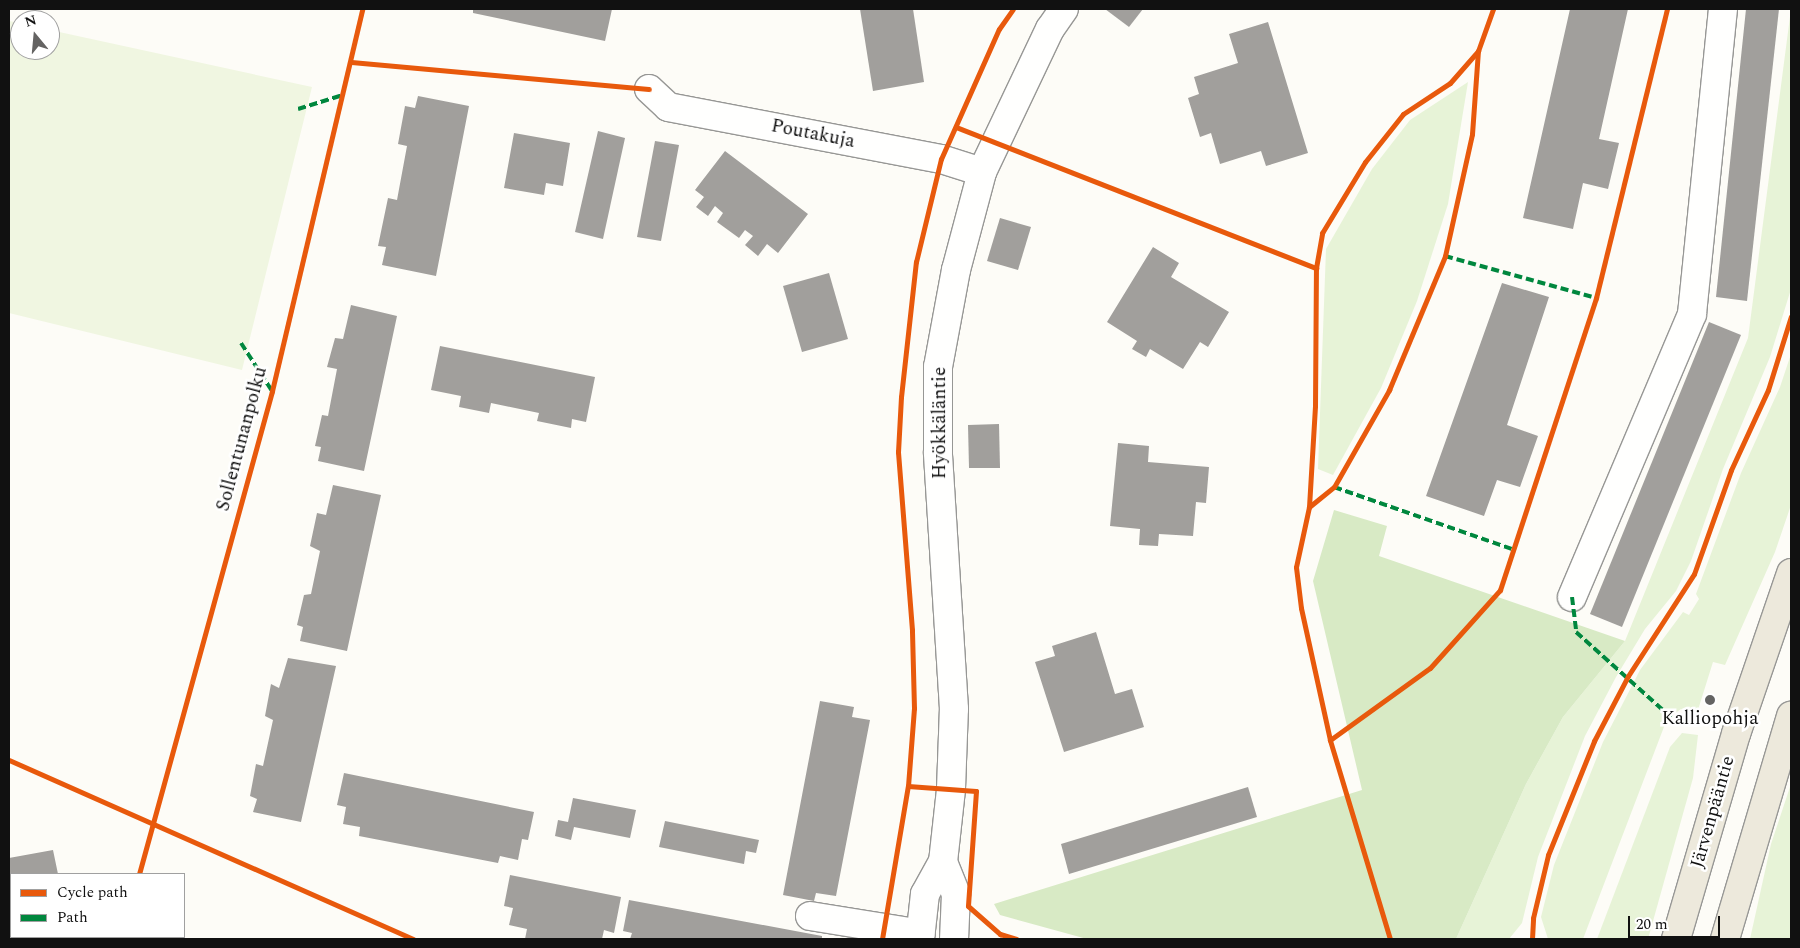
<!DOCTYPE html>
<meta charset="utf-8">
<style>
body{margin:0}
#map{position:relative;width:1800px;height:948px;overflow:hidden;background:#fdfcf7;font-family:Spectral,serif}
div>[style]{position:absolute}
.green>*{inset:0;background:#e7f3d7}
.forest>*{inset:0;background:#d8eac5}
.pitch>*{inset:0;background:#f0f6e1}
.building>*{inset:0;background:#a19f9c}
.roads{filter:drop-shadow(1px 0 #979795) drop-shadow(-1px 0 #979795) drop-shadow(0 1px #979795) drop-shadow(0 -1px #979795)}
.minor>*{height:28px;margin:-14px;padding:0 14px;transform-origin:14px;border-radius:14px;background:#fffffe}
.major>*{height:28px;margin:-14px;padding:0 14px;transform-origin:14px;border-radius:14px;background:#ede9dc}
.quiet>*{height:4px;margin-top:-2px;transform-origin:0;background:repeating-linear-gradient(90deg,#00873e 0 8px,transparent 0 12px)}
.cycleway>*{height:5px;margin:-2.5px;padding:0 2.5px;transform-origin:2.5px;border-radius:2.5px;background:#e8590c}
.dots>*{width:14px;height:14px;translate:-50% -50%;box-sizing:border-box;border:2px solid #fff;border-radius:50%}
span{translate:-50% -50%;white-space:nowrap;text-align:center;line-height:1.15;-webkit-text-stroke:5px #fff;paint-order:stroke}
.street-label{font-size:19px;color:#111}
.poi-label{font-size:19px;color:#111}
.frame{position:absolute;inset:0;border:10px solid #111;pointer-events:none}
.legend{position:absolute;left:10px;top:873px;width:175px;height:65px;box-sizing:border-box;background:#fff;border:1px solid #a0a0a0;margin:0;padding:6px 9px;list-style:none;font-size:15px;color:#111}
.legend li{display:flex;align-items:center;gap:10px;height:25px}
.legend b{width:25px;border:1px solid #a0a0a0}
.north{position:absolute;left:10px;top:10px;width:50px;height:50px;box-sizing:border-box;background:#fff;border:1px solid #a0a0a0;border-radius:50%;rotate:343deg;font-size:14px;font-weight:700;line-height:20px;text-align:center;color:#111}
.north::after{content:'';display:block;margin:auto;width:18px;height:22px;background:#646362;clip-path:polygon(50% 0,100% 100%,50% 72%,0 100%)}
.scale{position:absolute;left:1628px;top:916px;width:92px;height:22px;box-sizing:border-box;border:2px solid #111;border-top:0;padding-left:6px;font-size:15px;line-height:18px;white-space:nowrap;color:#111;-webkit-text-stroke:4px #fff;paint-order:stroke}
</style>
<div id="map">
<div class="green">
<i style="clip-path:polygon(1791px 9px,1791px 289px,1770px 357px,1723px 469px,1691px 561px,1676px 591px,1645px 629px,1616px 677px,1585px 736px,1538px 857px,1522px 923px,1509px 939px,1456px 939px,1526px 784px,1563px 717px,1625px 641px,1748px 338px)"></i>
<i style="clip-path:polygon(1468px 82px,1448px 204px,1417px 301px,1381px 388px,1333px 475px,1318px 469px,1326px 249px,1372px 169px,1410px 120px)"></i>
<i style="clip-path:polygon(1791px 354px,1791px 505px,1775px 552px,1725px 665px,1713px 662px,1697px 713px,1681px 709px,1667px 719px,1583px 939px,1548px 939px,1541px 917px,1554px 865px,1603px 742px,1640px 670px,1683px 612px,1689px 615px,1699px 599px,1696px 594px,1741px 473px,1780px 387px)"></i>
<i style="clip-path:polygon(1682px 733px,1698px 735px,1693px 778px,1648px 939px,1597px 939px,1670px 747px)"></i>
<i style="clip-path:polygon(1791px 784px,1791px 939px,1750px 939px,1771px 844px)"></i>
</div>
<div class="forest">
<i style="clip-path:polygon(1334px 510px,1387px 526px,1379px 556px,1625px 641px,1563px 717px,1526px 784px,1456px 939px,1087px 939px,1000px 915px,994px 904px,1362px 790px,1313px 581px)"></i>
</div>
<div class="pitch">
<i style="clip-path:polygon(9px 21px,20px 23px,20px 50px,50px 50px,50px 30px,312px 87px,242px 370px,9px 313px)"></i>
</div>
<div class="building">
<i style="clip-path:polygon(473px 9px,612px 9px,605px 41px,473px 13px)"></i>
<i style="clip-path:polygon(860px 9px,913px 9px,924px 82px,873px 91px)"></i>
<i style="clip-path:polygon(1105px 9px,1143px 9px,1129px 27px)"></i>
<i style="clip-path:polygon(1570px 9px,1628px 9px,1599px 139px,1619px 143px,1608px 189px,1583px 183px,1573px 229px,1523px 218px)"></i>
<i style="clip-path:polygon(1746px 9px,1779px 9px,1747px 301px,1716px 297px)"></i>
<i style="clip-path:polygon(1268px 22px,1308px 153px,1266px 166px,1261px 151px,1220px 164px,1211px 133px,1200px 137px,1188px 98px,1199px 94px,1194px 77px,1238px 63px,1229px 34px)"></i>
<i style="clip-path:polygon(418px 96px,469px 106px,436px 276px,382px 265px,386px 247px,378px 246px,388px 198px,397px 200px,407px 146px,398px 144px,405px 106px,415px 108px)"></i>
<i style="clip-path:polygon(598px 131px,625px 138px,603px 239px,575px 232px)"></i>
<i style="clip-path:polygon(514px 133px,570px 143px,563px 186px,546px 183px,544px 195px,504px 188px)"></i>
<i style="clip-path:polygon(655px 141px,679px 145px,661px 241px,637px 237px)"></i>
<i style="clip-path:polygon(725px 151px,808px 214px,778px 253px,767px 244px,758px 256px,745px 245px,753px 236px,745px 230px,739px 238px,717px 222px,723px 213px,715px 206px,708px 216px,696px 207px,704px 197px,695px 190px)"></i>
<i style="clip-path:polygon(1000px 218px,1031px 227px,1018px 270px,987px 261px)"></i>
<i style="clip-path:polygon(1153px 247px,1179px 263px,1171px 277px,1229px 312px,1208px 347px,1200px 342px,1183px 369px,1150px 349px,1146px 357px,1132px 349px,1137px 341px,1107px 322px)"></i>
<i style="clip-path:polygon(829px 273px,848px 339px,802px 352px,783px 286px)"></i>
<i style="clip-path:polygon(1502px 283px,1549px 297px,1507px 425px,1538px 436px,1520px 487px,1497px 480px,1484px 516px,1426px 496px)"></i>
<i style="clip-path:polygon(351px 305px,397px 316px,364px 471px,318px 461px,321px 447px,315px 446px,322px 415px,328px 416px,337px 369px,327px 367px,335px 338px,343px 339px)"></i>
<i style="clip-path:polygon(1709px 322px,1741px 335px,1622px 627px,1590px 614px)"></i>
<i style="clip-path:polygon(440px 346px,595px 377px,586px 422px,572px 419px,571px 428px,537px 421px,539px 413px,491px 403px,489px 413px,459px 407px,461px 396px,431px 390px)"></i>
<i style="clip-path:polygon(999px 424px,1000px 468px,969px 468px,968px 425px)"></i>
<i style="clip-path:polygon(1118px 443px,1149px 446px,1148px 462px,1209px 467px,1206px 503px,1196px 502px,1193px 536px,1159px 534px,1158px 546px,1139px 545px,1140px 529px,1110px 526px)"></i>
<i style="clip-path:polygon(333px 485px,381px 495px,347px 651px,300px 641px,303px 627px,297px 625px,304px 595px,311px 594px,320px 551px,310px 546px,317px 513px,326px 515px)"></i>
<i style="clip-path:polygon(1096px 632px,1115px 694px,1132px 689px,1144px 727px,1064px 752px,1035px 662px,1055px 656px,1052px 646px)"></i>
<i style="clip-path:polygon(288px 658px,336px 666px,301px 822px,253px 812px,257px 799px,250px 796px,256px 764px,263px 766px,273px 720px,265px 716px,271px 684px,279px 688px)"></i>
<i style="clip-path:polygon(820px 701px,854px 707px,852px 717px,870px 720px,836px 896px,816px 893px,814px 901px,783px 895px)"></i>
<i style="clip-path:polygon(344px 773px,534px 812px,528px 840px,522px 839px,518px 860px,500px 856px,498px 863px,359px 836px,360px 827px,343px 824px,346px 807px,337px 805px)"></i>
<i style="clip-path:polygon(1248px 787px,1257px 817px,1069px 874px,1061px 844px)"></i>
<i style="clip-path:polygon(573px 798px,636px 810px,630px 838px,574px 827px,571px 840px,555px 836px,558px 820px,568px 822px)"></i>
<i style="clip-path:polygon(665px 821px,759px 840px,756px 853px,746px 851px,744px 864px,659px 847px)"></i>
<i style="clip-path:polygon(53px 850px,58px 874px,11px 874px,11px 937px,50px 939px,9px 939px,9px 858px)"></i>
<i style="clip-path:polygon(510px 875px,621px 897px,614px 933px,604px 930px,602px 939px,525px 939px,527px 929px,509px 925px,513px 908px,504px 906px)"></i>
<i style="clip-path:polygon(629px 900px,822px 936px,822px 939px,630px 939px,632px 933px,623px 931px)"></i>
</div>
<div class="roads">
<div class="minor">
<i style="left:649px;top:89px;width:26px;rotate:43deg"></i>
<i style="left:668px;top:107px;width:278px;rotate:10.8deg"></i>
<i style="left:941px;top:159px;width:43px;rotate:17.6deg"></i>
<i style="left:1572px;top:597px;width:307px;rotate:-67deg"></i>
<i style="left:1692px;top:314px;width:307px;rotate:-84.2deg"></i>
<i style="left:943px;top:862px;width:35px;rotate:68deg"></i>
<i style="left:956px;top:894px;width:45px;rotate:92.5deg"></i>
<i style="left:810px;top:916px;width:112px;rotate:9.2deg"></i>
<i style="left:920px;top:939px;width:45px;rotate:-83.7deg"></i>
<i style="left:925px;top:894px;width:37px;rotate:-61deg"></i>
<i style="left:943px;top:862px;width:73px;rotate:-83.7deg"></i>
<i style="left:951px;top:789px;width:80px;rotate:-87.9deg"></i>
<i style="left:954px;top:709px;width:257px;rotate:-93.6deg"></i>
<i style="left:938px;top:452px;width:85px;rotate:-90deg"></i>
<i style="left:938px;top:367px;width:99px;rotate:-79.5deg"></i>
<i style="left:956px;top:270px;width:101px;rotate:-75.1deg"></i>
<i style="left:982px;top:172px;width:158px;rotate:-64.6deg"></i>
<i style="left:1050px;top:29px;width:24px;rotate:-55deg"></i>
</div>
<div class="major">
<i style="left:1676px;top:939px;width:214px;rotate:-73.7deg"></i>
<i style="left:1736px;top:734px;width:170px;rotate:-71.1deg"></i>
<i style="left:1725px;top:939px;width:233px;rotate:-73.5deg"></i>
</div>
</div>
<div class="quiet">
<i style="left:298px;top:109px;width:47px;rotate:-17.3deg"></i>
<i style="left:1445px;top:256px;width:157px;rotate:15.5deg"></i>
<i style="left:241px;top:343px;width:57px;rotate:57.1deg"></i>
<i style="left:1334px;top:487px;width:188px;rotate:19.2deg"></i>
<i style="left:1572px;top:597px;width:35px;rotate:83deg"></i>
<i style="left:1576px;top:632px;width:132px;rotate:41.9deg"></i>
</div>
<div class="cycleway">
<i style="left:351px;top:62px;width:299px;rotate:5.2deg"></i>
<i style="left:956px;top:127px;width:387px;rotate:21.4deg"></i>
<i style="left:1309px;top:507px;width:32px;rotate:-39deg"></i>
<i style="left:1334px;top:487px;width:112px;rotate:-60.4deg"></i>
<i style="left:1389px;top:390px;width:145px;rotate:-67.3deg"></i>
<i style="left:1445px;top:256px;width:125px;rotate:-77.5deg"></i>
<i style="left:1472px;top:134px;width:83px;rotate:-85.9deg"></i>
<i style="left:1330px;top:740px;width:123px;rotate:-35.8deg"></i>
<i style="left:1430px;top:668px;width:105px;rotate:-48.1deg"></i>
<i style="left:1500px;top:590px;width:307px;rotate:-71.8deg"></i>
<i style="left:1596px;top:298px;width:298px;rotate:-76.2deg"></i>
<i style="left:9px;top:760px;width:442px;rotate:23.9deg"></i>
<i style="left:908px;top:786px;width:68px;rotate:4.2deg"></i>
<i style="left:976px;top:791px;width:115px;rotate:94deg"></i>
<i style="left:968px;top:906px;width:43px;rotate:41.2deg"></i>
<i style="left:1000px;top:934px;width:17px;rotate:17deg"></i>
<i style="left:139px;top:874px;width:501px;rotate:-74.6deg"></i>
<i style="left:272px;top:391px;width:392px;rotate:-76.7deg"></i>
<i style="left:882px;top:939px;width:155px;rotate:-80.4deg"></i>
<i style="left:908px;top:786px;width:78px;rotate:-85.6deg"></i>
<i style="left:914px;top:708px;width:78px;rotate:-91.5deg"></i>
<i style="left:912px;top:630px;width:179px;rotate:-94.5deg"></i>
<i style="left:898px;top:452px;width:55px;rotate:-86.9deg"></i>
<i style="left:901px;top:397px;width:136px;rotate:-83.7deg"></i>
<i style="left:916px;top:262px;width:106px;rotate:-76.4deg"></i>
<i style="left:941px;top:159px;width:142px;rotate:-66deg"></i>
<i style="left:999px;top:29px;width:24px;rotate:-55deg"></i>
<i style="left:1390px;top:939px;width:208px;rotate:-106.8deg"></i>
<i style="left:1330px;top:740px;width:135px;rotate:-102.4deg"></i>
<i style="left:1301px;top:608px;width:41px;rotate:-97deg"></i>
<i style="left:1296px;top:567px;width:61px;rotate:-77.8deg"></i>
<i style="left:1309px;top:507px;width:101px;rotate:-86.6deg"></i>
<i style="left:1315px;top:406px;width:138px;rotate:-89.6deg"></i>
<i style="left:1316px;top:268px;width:36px;rotate:-80deg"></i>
<i style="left:1322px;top:233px;width:83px;rotate:-58.8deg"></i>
<i style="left:1365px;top:162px;width:61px;rotate:-51.6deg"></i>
<i style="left:1403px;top:114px;width:56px;rotate:-33.4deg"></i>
<i style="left:1450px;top:83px;width:43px;rotate:-48.8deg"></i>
<i style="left:1478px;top:51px;width:45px;rotate:-70.3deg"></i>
<i style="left:1532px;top:939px;width:21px;rotate:-87deg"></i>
<i style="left:1533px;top:918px;width:65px;rotate:-76.6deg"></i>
<i style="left:1548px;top:855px;width:123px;rotate:-68deg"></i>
<i style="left:1594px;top:741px;width:73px;rotate:-62.4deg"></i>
<i style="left:1628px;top:676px;width:121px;rotate:-57.1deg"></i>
<i style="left:1694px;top:574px;width:110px;rotate:-70.4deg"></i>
<i style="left:1731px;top:470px;width:88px;rotate:-65.2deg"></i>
<i style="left:1768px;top:390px;width:77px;rotate:-72.7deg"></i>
</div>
<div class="dots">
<i style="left:1710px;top:700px;background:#646362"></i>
</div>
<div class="street-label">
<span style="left:813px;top:134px;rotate:11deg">Poutakuja</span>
<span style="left:940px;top:423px;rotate:-90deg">Hyökkäläntie</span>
<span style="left:242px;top:439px;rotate:-75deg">Sollentunanpolku</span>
<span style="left:1713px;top:812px;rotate:-74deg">Järvenpääntie</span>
</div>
<div class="poi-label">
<span style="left:1710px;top:719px">Kalliopohja</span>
</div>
<div class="frame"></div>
<ul class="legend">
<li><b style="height:6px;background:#e8590c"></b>Cycle path</li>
<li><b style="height:6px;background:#00873e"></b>Path</li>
</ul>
<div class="north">N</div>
<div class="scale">20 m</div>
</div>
